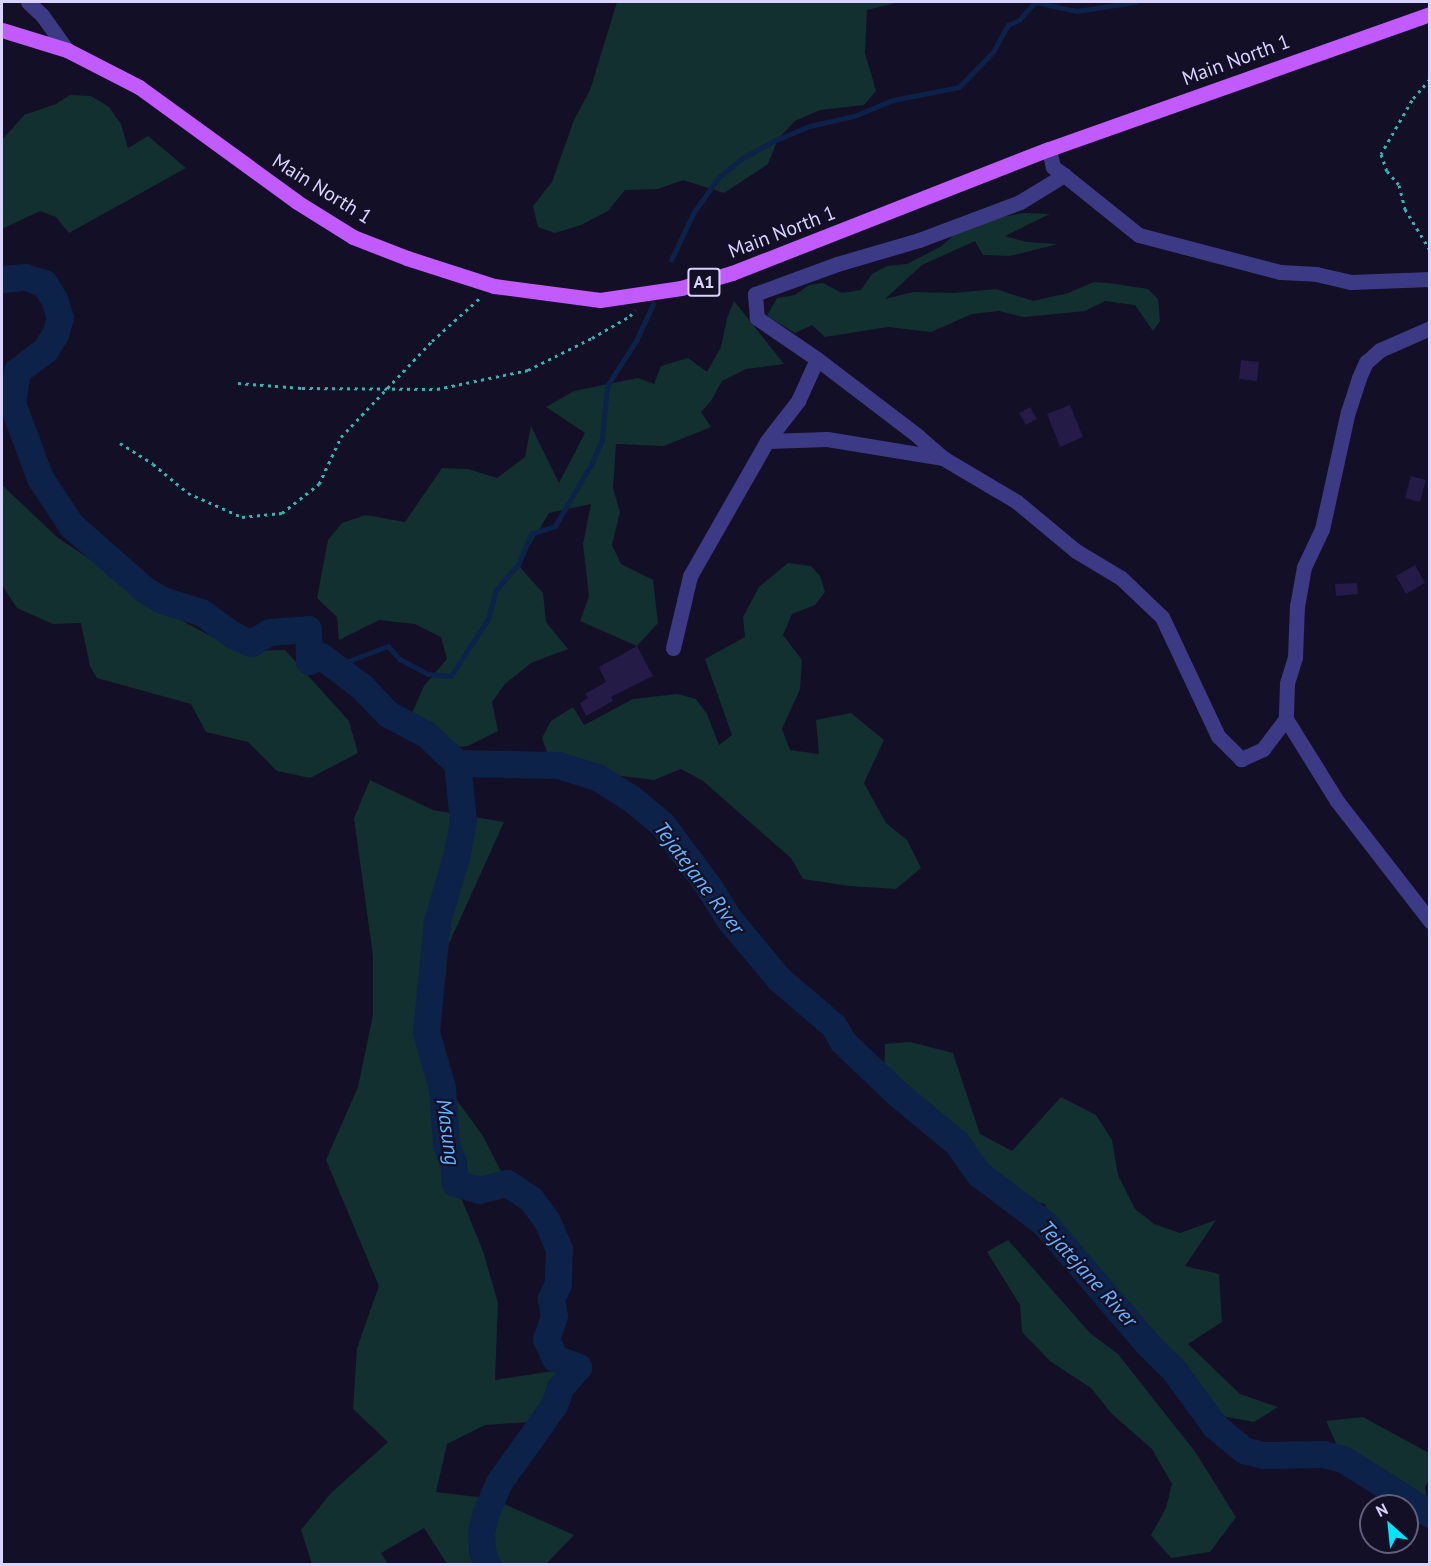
<!DOCTYPE html>
<style>
body{margin:0}
#map{position:relative;width:1431px;height:1566px;overflow:hidden;background:#130f26;font-family:"PT Sans",sans-serif}
div>[style]{position:absolute}
.green>*{inset:0;background:#12302f}
.stream>*{height:4.5px;margin:-2.25px;padding:0 2.25px;transform-origin:2.25px;border-radius:2.25px;background:#0c2248}
.river>*{height:27px;margin:-13.5px;padding:0 13.5px;transform-origin:13.5px;border-radius:13.5px;background:#0c2248}
.building>*{inset:0;background:#241b47}
.path>*{height:3px;margin-top:-1.5px;transform-origin:0;background:repeating-linear-gradient(90deg,#2fb8b0 0 3px,transparent 0 7.5px)}
.minor>*{height:15px;margin:-7.5px;padding:0 7.5px;transform-origin:7.5px;border-radius:7.5px;background:#3d3a85}
.major>*{height:15px;margin:-7.5px;padding:0 7.5px;transform-origin:7.5px;border-radius:7.5px;background:#c25bff}
span{translate:-50% -50%;white-space:nowrap;text-align:center;line-height:1.15;-webkit-text-stroke:4.5px #130f26;paint-order:stroke}
.shield-label span{padding:2px 4px;background:#130f26;border:2px solid;border-radius:4px;-webkit-text-stroke-width:0}
.shield-label{font-size:18px;color:#d9d4ff;font-weight:700}
.street-label{font-size:20px;color:#d9d4ff}
.water-label{font-size:21px;color:#62b6ff;font-style:italic}
.frame{position:absolute;inset:0;border:3px solid #d9d4ff;pointer-events:none}
.north{position:absolute;left:1359px;top:1494px;width:60px;height:60px;box-sizing:border-box;background:#130f26;border:2px solid #625e7d;border-radius:50%;rotate:333deg;font-size:16px;font-weight:700;line-height:24px;text-align:center;color:#d9d4ff}
.north::after{content:'';display:block;margin:auto;width:21px;height:27px;background:#00e5ff;clip-path:polygon(50% 0,100% 100%,50% 72%,0 100%)}
</style>
<div id="map">
<div class="green">
<i style="clip-path:polygon(617px 2px,900px 2px,867px 10px,865px 53px,876px 91px,864px 105px,820px 110px,795px 121px,778px 139px,768px 164px,724px 193px,683px 180px,658px 189px,625px 190px,608px 211px,581px 225px,555px 233px,538px 227px,533px 206px,552px 182px,574px 120px,590px 90px)"></i>
<i style="clip-path:polygon(70px 95px,91px 96px,109px 107px,121px 124px,128px 148px,148px 136px,186px 168px,69px 233px,56px 217px,40px 211px,2px 229px,2px 140px,24px 115px,56px 104px)"></i>
<i style="clip-path:polygon(1023px 213px,1050px 214px,1005px 236px,1026px 242px,1058px 244px,1010px 256px,983px 255px,975px 241px,922px 265px,885px 299px,913px 292px,954px 293px,996px 289px,1033px 301px,1068px 293px,1094px 282px,1109px 283px,1148px 289px,1158px 299px,1160px 321px,1153px 331px,1135px 305px,1105px 301px,1085px 311px,1056px 314px,1023px 317px,999px 311px,972px 314px,931px 332px,888px 327px,825px 337px,812px 325px,795px 333px,767px 316px,777px 298px,795px 295px,809px 285px,823px 283px,842px 293px,861px 290px,872px 274px,887px 266px,907px 264px,940px 247px,954px 235px,997px 218px)"></i>
<i style="clip-path:polygon(734px 301px,784px 364px,746px 369px,722px 381px,711px 401px,701px 412px,711px 427px,664px 446px,616px 444px,613px 488px,620px 512px,612px 545px,621px 564px,653px 580px,658px 623px,637px 646px,580px 621px,589px 596px,583px 544px,591px 504px,549px 513px,518px 565px,543px 593px,546px 622px,568px 649px,531px 663px,505px 684px,492px 702px,498px 731px,468px 746px,439px 749px,406px 726px,424px 686px,447px 659px,441px 637px,415px 624px,379px 620px,339px 640px,337px 617px,317px 598px,328px 540px,342px 523px,366px 515px,405px 522px,442px 468px,468px 469px,497px 478px,525px 457px,531px 426px,559px 483px,585px 433px,546px 407px,574px 391px,638px 378px,654px 384px,661px 366px,688px 358px,707px 372px,721px 347px,727px 318px)"></i>
<i style="clip-path:polygon(2px 485px,58px 538px,186px 623px,239px 651px,285px 650px,349px 721px,358px 753px,310px 778px,277px 771px,248px 742px,206px 732px,191px 704px,97px 678px,90px 666px,81px 623px,53px 624px,17px 608px,2px 585px)"></i>
<i style="clip-path:polygon(788px 563px,811px 566px,820px 576px,825px 592px,815px 605px,792px 614px,783px 635px,802px 660px,800px 689px,782px 729px,790px 750px,819px 754px,816px 720px,851px 713px,884px 740px,864px 783px,886px 823px,907px 840px,921px 868px,896px 889px,849px 886px,803px 879px,791px 858px,703px 781px,681px 769px,654px 780px,582px 771px,547px 752px,542px 738px,551px 721px,573px 707px,584px 725px,633px 699px,677px 694px,696px 699px,707px 714px,719px 745px,732px 735px,705px 659px,745px 637px,743px 617px,759px 587px)"></i>
<i style="clip-path:polygon(370px 780px,433px 810px,504px 822px,433px 979px,438px 1074px,483px 1136px,507px 1183px,455px 1183px,483px 1251px,498px 1303px,495px 1380px,578px 1367px,543px 1421px,485px 1425px,447px 1444px,436px 1492px,493px 1499px,574px 1535px,546px 1564px,447px 1564px,424px 1528px,381px 1553px,388px 1564px,312px 1564px,301px 1530px,331px 1493px,388px 1442px,353px 1409px,357px 1348px,379px 1286px,326px 1160px,358px 1087px,373px 1015px,373px 956px,354px 818px)"></i>
<i style="clip-path:polygon(910px 1042px,953px 1053px,980px 1134px,1012px 1151px,1061px 1097px,1096px 1115px,1112px 1140px,1118px 1175px,1135px 1209px,1154px 1224px,1180px 1233px,1216px 1220px,1185px 1266px,1219px 1274px,1222px 1322px,1188px 1344px,1240px 1394px,1278px 1407px,1254px 1422px,1222px 1416px,1051px 1231px,1045px 1204px,1008px 1196px,979px 1174px,884px 1081px,885px 1044px)"></i>
<i style="clip-path:polygon(1008px 1240px,1090px 1333px,1118px 1354px,1196px 1453px,1236px 1517px,1210px 1552px,1171px 1558px,1151px 1535px,1166px 1508px,1172px 1484px,1152px 1449px,1112px 1414px,1091px 1388px,1050px 1361px,1022px 1332px,1020px 1305px,987px 1252px)"></i>
<i style="clip-path:polygon(1363px 1417px,1429px 1453px,1429px 1481px,1425px 1487px,1429px 1514px,1343px 1459px,1326px 1421px)"></i>
</div>
<div class="stream">
<i style="left:671px;top:260px;width:53px;rotate:-64.4deg"></i>
<i style="left:694px;top:212px;width:43px;rotate:-54.5deg"></i>
<i style="left:719px;top:177px;width:28px;rotate:-39deg"></i>
<i style="left:741px;top:159px;width:38px;rotate:-29deg"></i>
<i style="left:774px;top:141px;width:39px;rotate:-23deg"></i>
<i style="left:810px;top:126px;width:45px;rotate:-12.8deg"></i>
<i style="left:854px;top:116px;width:42px;rotate:-22.3deg"></i>
<i style="left:893px;top:100px;width:67px;rotate:-11.1deg"></i>
<i style="left:959px;top:87px;width:49px;rotate:-45.8deg"></i>
<i style="left:993px;top:52px;width:31px;rotate:-61deg"></i>
<i style="left:1008px;top:25px;width:12px;rotate:-24deg"></i>
<i style="left:1019px;top:20px;width:24px;rotate:-48deg"></i>
<i style="left:1035px;top:2px;width:43px;rotate:12.1deg"></i>
<i style="left:1077px;top:11px;width:59px;rotate:-8.8deg"></i>
<i style="left:333px;top:667px;width:59px;rotate:-20.9deg"></i>
<i style="left:388px;top:646px;width:18px;rotate:47deg"></i>
<i style="left:400px;top:659px;width:32px;rotate:28deg"></i>
<i style="left:428px;top:674px;width:23px;rotate:5deg"></i>
<i style="left:451px;top:676px;width:68px;rotate:-57deg"></i>
<i style="left:488px;top:619px;width:30px;rotate:-75deg"></i>
<i style="left:496px;top:590px;width:33px;rotate:-49deg"></i>
<i style="left:518px;top:565px;width:34px;rotate:-67deg"></i>
<i style="left:531px;top:534px;width:25px;rotate:-18deg"></i>
<i style="left:555px;top:526px;width:73px;rotate:-59.6deg"></i>
<i style="left:592px;top:463px;width:26px;rotate:-67deg"></i>
<i style="left:602px;top:439px;width:53px;rotate:-84.6deg"></i>
<i style="left:607px;top:386px;width:54px;rotate:-57.2deg"></i>
<i style="left:636px;top:341px;width:41px;rotate:-65.3deg"></i>
</div>
<div class="river">
<i style="left:2px;top:279px;width:23px;rotate:-5deg"></i>
<i style="left:25px;top:277px;width:20px;rotate:18deg"></i>
<i style="left:44px;top:283px;width:19px;rotate:58deg"></i>
<i style="left:54px;top:299px;width:19px;rotate:72deg"></i>
<i style="left:60px;top:317px;width:18px;rotate:106deg"></i>
<i style="left:55px;top:334px;width:19px;rotate:122deg"></i>
<i style="left:45px;top:350px;width:35px;rotate:143deg"></i>
<i style="left:17px;top:371px;width:32px;rotate:99deg"></i>
<i style="left:12px;top:403px;width:80px;rotate:69.5deg"></i>
<i style="left:40px;top:478px;width:56px;rotate:56.6deg"></i>
<i style="left:71px;top:525px;width:98px;rotate:41.3deg"></i>
<i style="left:145px;top:590px;width:20px;rotate:30deg"></i>
<i style="left:162px;top:600px;width:41px;rotate:17.1deg"></i>
<i style="left:201px;top:612px;width:39px;rotate:36deg"></i>
<i style="left:233px;top:635px;width:20px;rotate:24deg"></i>
<i style="left:251px;top:643px;width:21px;rotate:-31deg"></i>
<i style="left:269px;top:632px;width:39px;rotate:-4deg"></i>
<i style="left:308px;top:629px;width:32px;rotate:88deg"></i>
<i style="left:309px;top:661px;width:13px;rotate:-23deg"></i>
<i style="left:321px;top:656px;width:50px;rotate:36.9deg"></i>
<i style="left:361px;top:686px;width:39px;rotate:46deg"></i>
<i style="left:388px;top:714px;width:43px;rotate:27.8deg"></i>
<i style="left:426px;top:734px;width:42px;rotate:43.1deg"></i>
<i style="left:457px;top:763px;width:101px;rotate:1.1deg"></i>
<i style="left:558px;top:765px;width:41px;rotate:17.1deg"></i>
<i style="left:597px;top:777px;width:40px;rotate:32deg"></i>
<i style="left:631px;top:798px;width:40px;rotate:40deg"></i>
<i style="left:662px;top:824px;width:79px;rotate:53.3deg"></i>
<i style="left:709px;top:887px;width:38px;rotate:58deg"></i>
<i style="left:729px;top:919px;width:78px;rotate:50.2deg"></i>
<i style="left:779px;top:979px;width:72px;rotate:40.5deg"></i>
<i style="left:834px;top:1026px;width:18px;rotate:61deg"></i>
<i style="left:843px;top:1042px;width:76px;rotate:43.4deg"></i>
<i style="left:898px;top:1094px;width:77px;rotate:39.7deg"></i>
<i style="left:957px;top:1143px;width:38px;rotate:55deg"></i>
<i style="left:979px;top:1174px;width:81px;rotate:37deg"></i>
<i style="left:1044px;top:1223px;width:155px;rotate:49.4deg"></i>
<i style="left:1145px;top:1341px;width:41px;rotate:45deg"></i>
<i style="left:1174px;top:1370px;width:69px;rotate:53.8deg"></i>
<i style="left:1215px;top:1426px;width:38px;rotate:40deg"></i>
<i style="left:1244px;top:1450px;width:20px;rotate:15deg"></i>
<i style="left:1263px;top:1455px;width:60px;rotate:-1deg"></i>
<i style="left:1323px;top:1454px;width:21px;rotate:14deg"></i>
<i style="left:1343px;top:1459px;width:103px;rotate:32.3deg"></i>
<i style="left:457px;top:763px;width:58px;rotate:84.1deg"></i>
<i style="left:463px;top:821px;width:37px;rotate:101deg"></i>
<i style="left:456px;top:857px;width:67px;rotate:106.5deg"></i>
<i style="left:437px;top:921px;width:112px;rotate:95.7deg"></i>
<i style="left:426px;top:1032px;width:58px;rotate:74.1deg"></i>
<i style="left:442px;top:1088px;width:56px;rotate:85.9deg"></i>
<i style="left:446px;top:1144px;width:19px;rotate:69deg"></i>
<i style="left:453px;top:1162px;width:21px;rotate:85deg"></i>
<i style="left:455px;top:1183px;width:25px;rotate:16deg"></i>
<i style="left:479px;top:1190px;width:29px;rotate:-14deg"></i>
<i style="left:507px;top:1183px;width:29px;rotate:34deg"></i>
<i style="left:531px;top:1199px;width:27px;rotate:54deg"></i>
<i style="left:547px;top:1221px;width:30px;rotate:67deg"></i>
<i style="left:559px;top:1249px;width:35px;rotate:92deg"></i>
<i style="left:558px;top:1284px;width:16px;rotate:117deg"></i>
<i style="left:551px;top:1298px;width:18px;rotate:81deg"></i>
<i style="left:554px;top:1316px;width:24px;rotate:109deg"></i>
<i style="left:546px;top:1339px;width:21px;rotate:65deg"></i>
<i style="left:555px;top:1358px;width:25px;rotate:21deg"></i>
<i style="left:578px;top:1367px;width:28px;rotate:131deg"></i>
<i style="left:560px;top:1388px;width:18px;rotate:109deg"></i>
<i style="left:554px;top:1405px;width:95px;rotate:125.5deg"></i>
<i style="left:499px;top:1482px;width:36px;rotate:113deg"></i>
<i style="left:485px;top:1515px;width:18px;rotate:103deg"></i>
<i style="left:481px;top:1533px;width:18px;rotate:87deg"></i>
<i style="left:482px;top:1551px;width:14px;rotate:69deg"></i>
</div>
<div class="building">
<i style="clip-path:polygon(1241px 360px,1259px 362px,1257px 381px,1239px 379px)"></i>
<i style="clip-path:polygon(1070px 405px,1083px 437px,1060px 447px,1047px 414px)"></i>
<i style="clip-path:polygon(1030px 407px,1037px 419px,1026px 425px,1019px 413px)"></i>
<i style="clip-path:polygon(1411px 476px,1426px 480px,1420px 502px,1405px 498px)"></i>
<i style="clip-path:polygon(1415px 565px,1425px 583px,1406px 594px,1396px 576px)"></i>
<i style="clip-path:polygon(1357px 583px,1358px 594px,1336px 596px,1335px 584px)"></i>
<i style="clip-path:polygon(637px 646px,653px 676px,611px 697px,613px 701px,586px 716px,580px 703px,588px 698px,585px 694px,606px 682px,599px 667px)"></i>
</div>
<div class="path">
<i style="left:1430px;top:79px;width:28px;rotate:131deg"></i>
<i style="left:1412px;top:100px;width:62px;rotate:119.9deg"></i>
<i style="left:1381px;top:154px;width:18px;rotate:71deg"></i>
<i style="left:1387px;top:171px;width:18px;rotate:49deg"></i>
<i style="left:1399px;top:185px;width:25px;rotate:76deg"></i>
<i style="left:1405px;top:209px;width:48px;rotate:58.6deg"></i>
<i style="left:238px;top:383px;width:64px;rotate:4.5deg"></i>
<i style="left:302px;top:388px;width:135px;rotate:0.4deg"></i>
<i style="left:437px;top:389px;width:93px;rotate:-11.8deg"></i>
<i style="left:528px;top:370px;width:72px;rotate:-26.6deg"></i>
<i style="left:592px;top:338px;width:44px;rotate:-30.1deg"></i>
<i style="left:630px;top:316px;width:8px;rotate:-50deg"></i>
<i style="left:120px;top:443px;width:39px;rotate:32deg"></i>
<i style="left:153px;top:464px;width:45px;rotate:39.6deg"></i>
<i style="left:188px;top:493px;width:59px;rotate:24deg"></i>
<i style="left:242px;top:517px;width:40px;rotate:-5.7deg"></i>
<i style="left:282px;top:513px;width:47px;rotate:-38.1deg"></i>
<i style="left:319px;top:484px;width:52px;rotate:-64.9deg"></i>
<i style="left:341px;top:437px;width:132px;rotate:-46.5deg"></i>
<i style="left:432px;top:341px;width:66px;rotate:-41.9deg"></i>
</div>
<div class="minor">
<i style="left:28px;top:2px;width:19px;rotate:43deg"></i>
<i style="left:42px;top:15px;width:43px;rotate:54.5deg"></i>
<i style="left:1064px;top:175px;width:96px;rotate:38.7deg"></i>
<i style="left:1139px;top:235px;width:146px;rotate:14.7deg"></i>
<i style="left:1280px;top:272px;width:36px;rotate:3deg"></i>
<i style="left:1316px;top:274px;width:36px;rotate:13deg"></i>
<i style="left:1351px;top:282px;width:79px;rotate:-2.2deg"></i>
<i style="left:1430px;top:328px;width:55px;rotate:156.3deg"></i>
<i style="left:1380px;top:350px;width:18px;rotate:139deg"></i>
<i style="left:1366px;top:362px;width:17px;rotate:114deg"></i>
<i style="left:1359px;top:378px;width:35px;rotate:108deg"></i>
<i style="left:1348px;top:411px;width:121px;rotate:102.4deg"></i>
<i style="left:1322px;top:529px;width:42px;rotate:115.3deg"></i>
<i style="left:1304px;top:567px;width:39px;rotate:100deg"></i>
<i style="left:1297px;top:605px;width:52px;rotate:92.2deg"></i>
<i style="left:1295px;top:657px;width:28px;rotate:107deg"></i>
<i style="left:1287px;top:684px;width:35px;rotate:92deg"></i>
<i style="left:1286px;top:719px;width:97px;rotate:58.1deg"></i>
<i style="left:1337px;top:801px;width:152px;rotate:52.2deg"></i>
<i style="left:767px;top:441px;width:60px;rotate:-1.9deg"></i>
<i style="left:827px;top:439px;width:118px;rotate:9.3deg"></i>
<i style="left:943px;top:458px;width:86px;rotate:30.7deg"></i>
<i style="left:1017px;top:502px;width:77px;rotate:39.7deg"></i>
<i style="left:1076px;top:551px;width:52px;rotate:31deg"></i>
<i style="left:1121px;top:578px;width:57px;rotate:43.6deg"></i>
<i style="left:1162px;top:617px;width:132px;rotate:64.8deg"></i>
<i style="left:1218px;top:736px;width:33px;rotate:45deg"></i>
<i style="left:1241px;top:759px;width:24px;rotate:-24deg"></i>
<i style="left:1263px;top:749px;width:38px;rotate:-53deg"></i>
<i style="left:943px;top:458px;width:33px;rotate:-139deg"></i>
<i style="left:918px;top:436px;width:127px;rotate:-142.7deg"></i>
<i style="left:817px;top:359px;width:73px;rotate:-145.7deg"></i>
<i style="left:757px;top:318px;width:24px;rotate:-95deg"></i>
<i style="left:755px;top:294px;width:87px;rotate:-20.1deg"></i>
<i style="left:837px;top:264px;width:85px;rotate:-16.3deg"></i>
<i style="left:919px;top:240px;width:108px;rotate:-20.6deg"></i>
<i style="left:1020px;top:202px;width:52px;rotate:-31.5deg"></i>
<i style="left:1064px;top:175px;width:14px;rotate:-144deg"></i>
<i style="left:1053px;top:167px;width:18px;rotate:-103deg"></i>
<i style="left:673px;top:648px;width:74px;rotate:-76.7deg"></i>
<i style="left:690px;top:576px;width:155px;rotate:-60.3deg"></i>
<i style="left:767px;top:441px;width:51px;rotate:-52.2deg"></i>
<i style="left:798px;top:401px;width:46px;rotate:-65.7deg"></i>
</div>
<div class="major">
<i style="left:2px;top:30px;width:68px;rotate:17.1deg"></i>
<i style="left:67px;top:50px;width:81px;rotate:27.2deg"></i>
<i style="left:139px;top:87px;width:195px;rotate:36deg"></i>
<i style="left:297px;top:202px;width:66px;rotate:32deg"></i>
<i style="left:353px;top:237px;width:58px;rotate:21.3deg"></i>
<i style="left:407px;top:258px;width:91px;rotate:17.8deg"></i>
<i style="left:494px;top:286px;width:107px;rotate:7.5deg"></i>
<i style="left:600px;top:300px;width:82px;rotate:-8.4deg"></i>
<i style="left:681px;top:288px;width:53px;rotate:-16.4deg"></i>
<i style="left:732px;top:273px;width:340px;rotate:-21.4deg"></i>
<i style="left:1049px;top:149px;width:404px;rotate:-19.5deg"></i>
</div>
<div class="shield-label">
<span style="left:704px;top:282px">A1</span>
</div>
<div class="street-label">
<span style="left:1236px;top:60px;rotate:-20deg">Main North 1</span>
<span style="left:322px;top:189px;rotate:32deg">Main North 1</span>
<span style="left:782px;top:232px;rotate:-21deg">Main North 1</span>
</div>
<div class="water-label">
<span style="left:699px;top:878px;rotate:53deg">Tejatejane River</span>
<span style="left:448px;top:1132px;rotate:82deg">Masung</span>
<span style="left:1088px;top:1274px;rotate:48deg">Tejatejane River</span>
</div>
<div class="frame"></div>
<div class="north">N</div>
</div>
